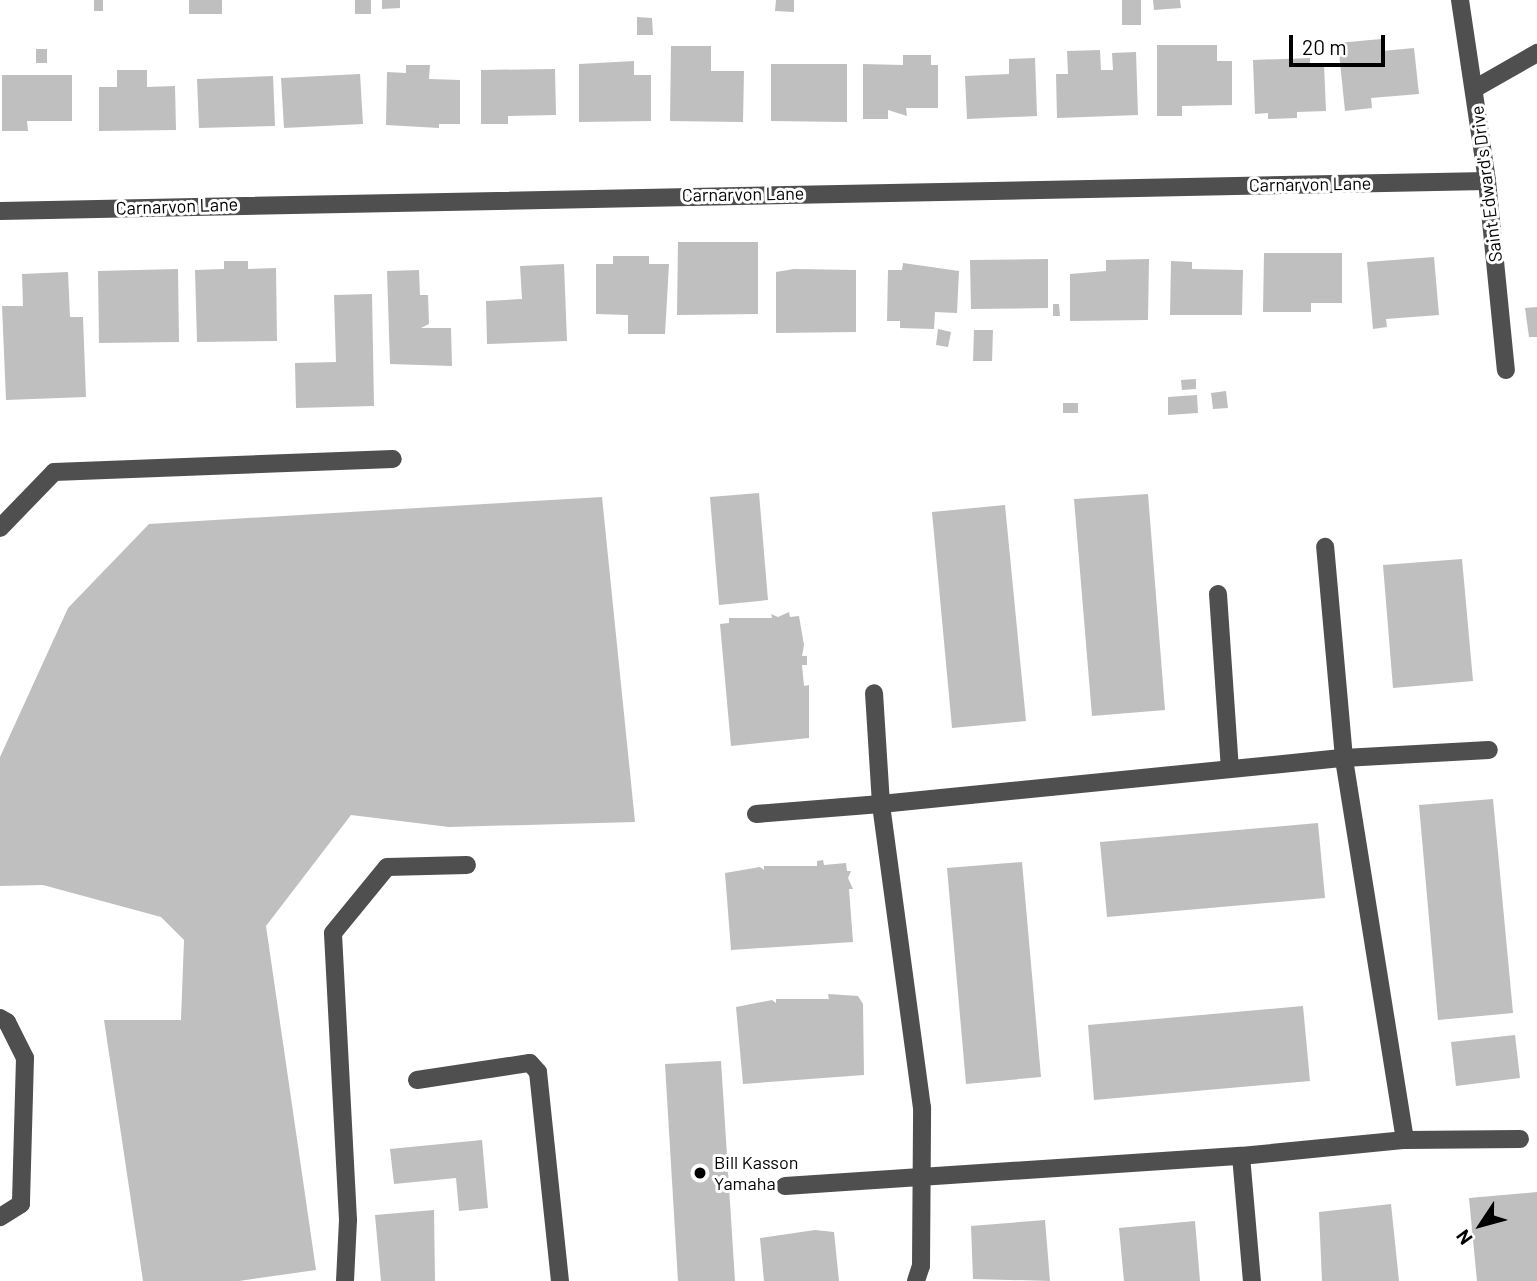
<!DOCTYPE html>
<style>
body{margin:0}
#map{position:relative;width:1537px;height:1281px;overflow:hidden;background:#fff;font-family:Barlow,sans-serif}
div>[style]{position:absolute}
.building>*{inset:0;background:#bfbfbf}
.minor>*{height:18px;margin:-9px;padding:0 9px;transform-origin:9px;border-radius:9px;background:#4f4f4f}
.dots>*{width:19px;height:19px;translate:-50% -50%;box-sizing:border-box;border:4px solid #fff;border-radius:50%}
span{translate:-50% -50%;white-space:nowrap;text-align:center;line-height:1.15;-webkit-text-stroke:6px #fff;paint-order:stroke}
.street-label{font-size:18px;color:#000}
.poi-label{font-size:18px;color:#000}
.left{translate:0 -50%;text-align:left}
.north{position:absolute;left:1446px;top:1190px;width:70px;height:70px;-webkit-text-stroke:5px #fff;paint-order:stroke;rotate:234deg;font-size:19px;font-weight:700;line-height:28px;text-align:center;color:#000}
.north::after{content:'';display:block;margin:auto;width:24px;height:32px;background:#000;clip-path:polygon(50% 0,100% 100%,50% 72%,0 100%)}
.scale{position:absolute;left:1289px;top:35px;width:96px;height:32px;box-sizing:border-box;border:4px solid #000;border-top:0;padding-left:9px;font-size:21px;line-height:24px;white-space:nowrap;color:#000;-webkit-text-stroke:5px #fff;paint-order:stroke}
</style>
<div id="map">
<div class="building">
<i style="clip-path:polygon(94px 0,103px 0,103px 11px,94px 11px)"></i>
<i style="clip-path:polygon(189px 0,222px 0,222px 14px,189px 14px)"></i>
<i style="clip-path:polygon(355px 0,371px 0,371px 14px,355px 14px)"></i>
<i style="clip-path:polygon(382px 0,400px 0,400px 8px,382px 9px)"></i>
<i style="clip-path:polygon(776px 0,794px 0,794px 12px,775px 11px)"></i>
<i style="clip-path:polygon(1122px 0,1141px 0,1141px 25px,1122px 25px)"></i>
<i style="clip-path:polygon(1153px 0,1180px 0,1181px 8px,1154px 10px)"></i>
<i style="clip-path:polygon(637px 17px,652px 18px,653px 35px,637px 35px)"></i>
<i style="clip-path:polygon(1381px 39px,1382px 51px,1414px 48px,1419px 94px,1371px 98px,1372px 108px,1345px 111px,1338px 43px)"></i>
<i style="clip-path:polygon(1157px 45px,1217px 45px,1217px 61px,1232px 61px,1232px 105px,1182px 106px,1182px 116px,1157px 116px)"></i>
<i style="clip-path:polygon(671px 46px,711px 46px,711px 71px,744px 71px,743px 122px,670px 121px)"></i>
<i style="clip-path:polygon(36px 49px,47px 49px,47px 63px,36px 63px)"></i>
<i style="clip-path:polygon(1100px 50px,1101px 70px,1113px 70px,1112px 53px,1136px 52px,1138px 115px,1057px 118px,1056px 74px,1068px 74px,1067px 51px)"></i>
<i style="clip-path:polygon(903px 55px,931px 55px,931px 65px,938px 65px,938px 108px,906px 108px,907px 116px,888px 110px,888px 119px,863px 119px,863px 64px,903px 65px)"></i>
<i style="clip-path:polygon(1035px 58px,1037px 116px,967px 119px,965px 76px,1009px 74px,1009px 59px)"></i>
<i style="clip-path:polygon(1310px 58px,1310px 65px,1324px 64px,1326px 111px,1297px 112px,1297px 118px,1268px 119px,1268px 113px,1255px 114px,1253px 60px)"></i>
<i style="clip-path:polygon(634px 61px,634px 75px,651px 75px,651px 121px,579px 122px,579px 64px)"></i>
<i style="clip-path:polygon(771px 64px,847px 64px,847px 122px,771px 121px)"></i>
<i style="clip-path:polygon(406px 65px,430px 65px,429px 79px,460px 80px,460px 124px,439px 124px,439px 128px,386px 125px,387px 72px,406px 73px)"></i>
<i style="clip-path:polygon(555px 69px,556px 115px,508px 116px,508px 124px,481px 124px,481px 70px)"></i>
<i style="clip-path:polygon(117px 70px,147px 70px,147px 87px,175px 86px,176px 130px,99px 131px,99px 87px,117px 87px)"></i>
<i style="clip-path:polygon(360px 74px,363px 124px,284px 128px,281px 78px)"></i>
<i style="clip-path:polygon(2px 75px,72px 75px,72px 121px,27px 121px,28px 131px,2px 131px)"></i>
<i style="clip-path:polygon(273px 76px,275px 126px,199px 128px,197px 79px)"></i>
<i style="clip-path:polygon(678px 242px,758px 242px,758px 314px,677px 315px)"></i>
<i style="clip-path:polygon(1264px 253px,1342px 253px,1342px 303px,1311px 303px,1311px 312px,1263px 312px)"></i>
<i style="clip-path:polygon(613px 256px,649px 256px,649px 264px,669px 264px,665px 334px,628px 334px,628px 315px,596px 314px,596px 264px,613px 264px)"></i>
<i style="clip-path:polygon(1434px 257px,1439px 315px,1386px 319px,1387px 327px,1373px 329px,1367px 262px)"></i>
<i style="clip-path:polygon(1048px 259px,1048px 308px,971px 309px,970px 260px)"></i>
<i style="clip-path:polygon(1149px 259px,1148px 320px,1070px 321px,1070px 274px,1106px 271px,1106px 260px)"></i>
<i style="clip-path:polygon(224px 261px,248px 261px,248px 269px,276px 268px,277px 341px,197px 342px,195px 270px,224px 269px)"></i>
<i style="clip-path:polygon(1171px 261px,1192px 262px,1192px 269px,1243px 270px,1242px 315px,1170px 315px)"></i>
<i style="clip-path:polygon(903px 263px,959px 271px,957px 313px,935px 312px,934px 329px,900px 328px,900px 321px,887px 321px,888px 270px,902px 270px)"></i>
<i style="clip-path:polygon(564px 264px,567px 341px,487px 344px,486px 301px,522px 299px,520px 266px)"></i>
<i style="clip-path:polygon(178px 269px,179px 342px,99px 343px,98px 271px)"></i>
<i style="clip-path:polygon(794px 269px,856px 270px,856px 332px,776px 333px,776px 272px)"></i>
<i style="clip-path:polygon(419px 270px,420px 295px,428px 295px,429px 324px,421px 328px,451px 328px,452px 366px,390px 364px,387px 271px)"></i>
<i style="clip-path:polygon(68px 272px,70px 317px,83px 317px,86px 397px,6px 400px,2px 306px,23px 306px,22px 274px)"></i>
<i style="clip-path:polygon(372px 294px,374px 406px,296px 408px,295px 363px,336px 362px,334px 295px)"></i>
<i style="clip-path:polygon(1053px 304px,1059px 304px,1060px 316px,1053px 316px)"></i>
<i style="clip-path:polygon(1537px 307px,1537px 337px,1529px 337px,1525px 308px)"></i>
<i style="clip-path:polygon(938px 329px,951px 332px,948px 347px,936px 345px)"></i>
<i style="clip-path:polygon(974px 330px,993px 330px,992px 361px,973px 361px)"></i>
<i style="clip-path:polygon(1196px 379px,1196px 389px,1182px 390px,1181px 380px)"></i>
<i style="clip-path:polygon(1226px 391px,1228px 408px,1213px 409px,1211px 393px)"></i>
<i style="clip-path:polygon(1197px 395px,1198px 413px,1168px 415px,1168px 397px)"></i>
<i style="clip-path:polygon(1063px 403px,1078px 403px,1078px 413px,1063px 413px)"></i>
<i style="clip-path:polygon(759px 493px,768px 600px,719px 605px,710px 497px)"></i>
<i style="clip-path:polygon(1148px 494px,1165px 710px,1092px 716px,1074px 499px)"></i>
<i style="clip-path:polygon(602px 497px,635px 822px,449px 827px,351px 815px,266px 926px,316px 1270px,239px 1281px,143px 1281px,104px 1020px,181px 1020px,184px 940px,161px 917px,43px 885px,0 886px,0 757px,68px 608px,149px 524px)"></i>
<i style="clip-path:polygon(1005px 505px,1026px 721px,952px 728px,932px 512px)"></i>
<i style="clip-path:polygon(1462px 559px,1473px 681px,1393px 688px,1383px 565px)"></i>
<i style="clip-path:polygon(789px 612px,790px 617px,799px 616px,804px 645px,802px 656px,807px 656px,807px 665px,802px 665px,804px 686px,809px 685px,809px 738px,731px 746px,720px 624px,729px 623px,729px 618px,772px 618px,771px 614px,778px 617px)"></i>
<i style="clip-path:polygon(1493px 799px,1513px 1013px,1438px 1020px,1419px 805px)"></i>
<i style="clip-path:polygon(1318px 823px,1325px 898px,1107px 917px,1100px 842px)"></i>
<i style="clip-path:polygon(823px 860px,824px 865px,846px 863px,847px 871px,851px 871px,848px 878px,853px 889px,849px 889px,853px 942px,731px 950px,725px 873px,760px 867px,764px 870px,764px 866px,817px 866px,817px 861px)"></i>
<i style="clip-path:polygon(1022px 862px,1041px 1077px,966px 1084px,947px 868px)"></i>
<i style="clip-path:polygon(828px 994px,858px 996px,863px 1004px,864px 1075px,743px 1084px,736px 1007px,772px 1000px,776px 1003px,776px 999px,829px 999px)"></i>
<i style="clip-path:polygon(1303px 1006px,1310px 1081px,1094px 1100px,1088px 1025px)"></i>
<i style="clip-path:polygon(1515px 1035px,1520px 1078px,1456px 1086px,1451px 1042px)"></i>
<i style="clip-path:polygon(721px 1061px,735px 1281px,678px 1281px,665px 1064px)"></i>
<i style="clip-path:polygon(482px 1140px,488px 1208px,459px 1211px,456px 1178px,394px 1184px,390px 1149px)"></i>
<i style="clip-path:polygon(1537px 1192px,1537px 1281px,1477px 1281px,1469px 1198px)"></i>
<i style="clip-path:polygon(1391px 1204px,1399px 1281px,1322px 1281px,1319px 1212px)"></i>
<i style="clip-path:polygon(434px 1210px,435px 1281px,381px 1281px,375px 1215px)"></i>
<i style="clip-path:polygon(1045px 1220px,1050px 1281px,973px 1279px,971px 1226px)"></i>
<i style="clip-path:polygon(1195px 1221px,1200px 1281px,1124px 1281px,1119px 1228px)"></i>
<i style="clip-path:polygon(815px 1230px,834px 1232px,839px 1281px,764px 1281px,760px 1238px)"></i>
</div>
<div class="minor">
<i style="left:1460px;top:0;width:183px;rotate:81.5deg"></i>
<i style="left:1487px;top:181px;width:190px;rotate:84.3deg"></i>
<i style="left:1474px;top:89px;width:73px;rotate:-29.7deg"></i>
<i style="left:0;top:211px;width:1487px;rotate:-1.16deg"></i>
<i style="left:0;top:528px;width:78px;rotate:-46deg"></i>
<i style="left:54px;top:472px;width:339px;rotate:-2.2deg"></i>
<i style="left:1218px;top:594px;width:175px;rotate:86.1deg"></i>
<i style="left:756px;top:814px;width:125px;rotate:-4.6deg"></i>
<i style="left:881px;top:804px;width:111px;rotate:-93.6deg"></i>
<i style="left:0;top:1018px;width:8px;rotate:30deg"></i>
<i style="left:7px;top:1022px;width:40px;rotate:63.4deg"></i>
<i style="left:25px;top:1058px;width:146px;rotate:91.6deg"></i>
<i style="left:21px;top:1204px;width:25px;rotate:148deg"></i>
<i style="left:417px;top:1080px;width:114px;rotate:-8.6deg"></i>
<i style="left:530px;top:1063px;width:12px;rotate:48deg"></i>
<i style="left:538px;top:1072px;width:210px;rotate:84deg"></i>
<i style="left:1405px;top:1140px;width:115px;rotate:-0.5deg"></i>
<i style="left:1241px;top:1156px;width:125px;rotate:85deg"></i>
<i style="left:785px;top:1186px;width:457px;rotate:-3.8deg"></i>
<i style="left:1241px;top:1156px;width:165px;rotate:-5.6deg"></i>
<i style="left:1405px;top:1140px;width:387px;rotate:-99.1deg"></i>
<i style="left:1344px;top:758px;width:145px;rotate:-3.2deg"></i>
<i style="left:345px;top:1281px;width:61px;rotate:-87.2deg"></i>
<i style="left:348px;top:1220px;width:287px;rotate:-93deg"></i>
<i style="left:333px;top:933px;width:85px;rotate:-50.7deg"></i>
<i style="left:387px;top:867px;width:80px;rotate:-1.4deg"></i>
<i style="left:916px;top:1281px;width:16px;rotate:-72deg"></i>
<i style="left:921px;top:1266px;width:158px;rotate:-89.6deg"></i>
<i style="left:922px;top:1108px;width:307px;rotate:-97.7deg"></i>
<i style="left:881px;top:804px;width:465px;rotate:-5.7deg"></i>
<i style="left:1344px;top:758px;width:212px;rotate:-95.1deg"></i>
</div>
<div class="dots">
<i style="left:700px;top:1173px;background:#000"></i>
</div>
<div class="street-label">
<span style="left:1310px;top:184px;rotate:-1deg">Carnarvon Lane</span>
<span style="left:1486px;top:184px;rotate:-97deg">Saint Edward's Drive</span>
<span style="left:743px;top:194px;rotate:-1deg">Carnarvon Lane</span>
<span style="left:177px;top:206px;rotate:-2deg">Carnarvon Lane</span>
</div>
<div class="poi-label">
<span class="left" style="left:714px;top:1173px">Bill Kasson<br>Yamaha</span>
</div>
<div class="north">N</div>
<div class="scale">20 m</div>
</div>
